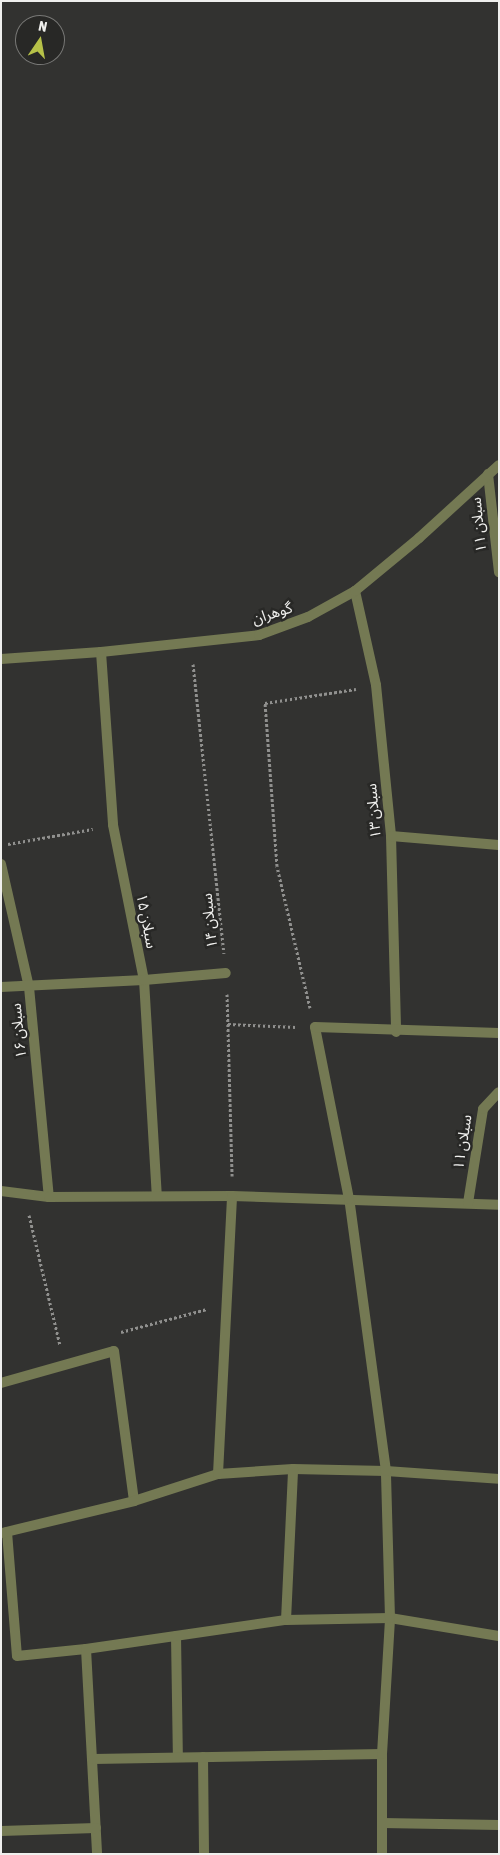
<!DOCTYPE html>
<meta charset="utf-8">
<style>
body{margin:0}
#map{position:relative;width:500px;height:1855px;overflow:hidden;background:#323230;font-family:"Asap Condensed","Noto Sans Arabic",sans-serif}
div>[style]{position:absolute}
.path>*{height:3px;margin-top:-1.5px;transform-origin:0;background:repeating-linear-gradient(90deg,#90908e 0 2.5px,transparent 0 5px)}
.service>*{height:10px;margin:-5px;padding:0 5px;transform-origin:5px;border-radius:5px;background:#747953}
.minor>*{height:10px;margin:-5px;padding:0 5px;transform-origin:5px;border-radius:5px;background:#747953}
.tertiary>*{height:10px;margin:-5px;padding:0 5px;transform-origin:5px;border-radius:5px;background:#747953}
span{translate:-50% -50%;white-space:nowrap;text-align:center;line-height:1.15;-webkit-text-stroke:5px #282826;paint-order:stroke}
.street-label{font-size:15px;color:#efefed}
.frame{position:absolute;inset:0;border:2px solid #efefed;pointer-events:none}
.north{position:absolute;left:15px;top:15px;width:50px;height:50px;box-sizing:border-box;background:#282826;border:1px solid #787876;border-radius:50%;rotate:12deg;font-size:14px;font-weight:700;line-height:20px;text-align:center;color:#efefed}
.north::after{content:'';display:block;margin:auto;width:18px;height:22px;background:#b6c148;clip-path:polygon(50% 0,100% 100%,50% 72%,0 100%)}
</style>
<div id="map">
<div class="path">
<i style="left:193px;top:664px;width:291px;rotate:83.9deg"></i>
<i style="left:8px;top:844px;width:86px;rotate:-10deg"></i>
<i style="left:227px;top:994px;width:182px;rotate:88.4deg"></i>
<i style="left:310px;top:1008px;width:146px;rotate:-103.1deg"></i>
<i style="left:277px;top:866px;width:163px;rotate:-94.2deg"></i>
<i style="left:265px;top:703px;width:92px;rotate:-8.7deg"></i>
<i style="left:228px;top:1024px;width:68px;rotate:2.5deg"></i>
<i style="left:29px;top:1215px;width:134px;rotate:76.6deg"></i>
<i style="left:121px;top:1332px;width:89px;rotate:-15deg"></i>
</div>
<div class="service">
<i style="left:176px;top:1636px;width:121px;rotate:89.1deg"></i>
</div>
<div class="minor">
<i style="left:488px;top:474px;width:99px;rotate:83.6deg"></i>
<i style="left:355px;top:591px;width:96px;rotate:77.4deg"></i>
<i style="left:376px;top:685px;width:152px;rotate:84.3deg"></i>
<i style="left:391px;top:836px;width:196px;rotate:88.5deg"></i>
<i style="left:101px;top:652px;width:173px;rotate:86deg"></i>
<i style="left:113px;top:825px;width:158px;rotate:78.7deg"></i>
<i style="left:144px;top:980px;width:216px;rotate:86.6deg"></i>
<i style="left:391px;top:836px;width:108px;rotate:4.8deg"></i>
<i style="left:1px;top:864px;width:126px;rotate:77.2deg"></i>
<i style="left:29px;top:987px;width:211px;rotate:84.6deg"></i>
<i style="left:1px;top:987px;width:143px;rotate:-2.8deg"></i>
<i style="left:144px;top:980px;width:82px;rotate:-4.9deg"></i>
<i style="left:1px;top:1191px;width:48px;rotate:7.1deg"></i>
<i style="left:49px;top:1197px;width:183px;rotate:-0.3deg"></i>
<i style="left:232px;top:1196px;width:267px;rotate:1.9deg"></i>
<i style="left:468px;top:1203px;width:95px;rotate:-80.9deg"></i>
<i style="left:483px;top:1109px;width:23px;rotate:-47deg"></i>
<i style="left:1px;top:1383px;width:117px;rotate:-15.8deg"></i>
<i style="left:114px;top:1351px;width:151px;rotate:82.4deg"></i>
<i style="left:218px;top:1474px;width:278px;rotate:-87.1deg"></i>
<i style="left:7px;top:1532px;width:124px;rotate:85.4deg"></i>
<i style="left:17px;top:1656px;width:69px;rotate:-5.8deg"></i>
<i style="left:86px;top:1649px;width:202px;rotate:-8.3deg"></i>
<i style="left:286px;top:1620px;width:104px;rotate:-1.1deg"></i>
<i style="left:390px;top:1618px;width:110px;rotate:9.4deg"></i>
<i style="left:2px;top:1533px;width:136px;rotate:-13.6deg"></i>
<i style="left:134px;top:1501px;width:88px;rotate:-17.8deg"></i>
<i style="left:218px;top:1474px;width:75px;rotate:-3.8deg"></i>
<i style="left:293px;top:1469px;width:93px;rotate:1.2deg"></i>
<i style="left:386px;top:1471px;width:113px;rotate:4deg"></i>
<i style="left:286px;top:1620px;width:151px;rotate:-87.3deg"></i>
<i style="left:86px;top:1649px;width:205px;rotate:86.9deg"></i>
<i style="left:203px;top:1757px;width:97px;rotate:89.4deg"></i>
<i style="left:93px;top:1759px;width:289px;rotate:-1deg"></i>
<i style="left:382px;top:1823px;width:117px;rotate:1deg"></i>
<i style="left:1px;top:1831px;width:95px;rotate:-1.8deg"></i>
<i style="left:382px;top:1854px;width:100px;rotate:-90deg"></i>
<i style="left:382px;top:1754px;width:136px;rotate:-86.6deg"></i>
<i style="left:390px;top:1618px;width:147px;rotate:-91.6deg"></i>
<i style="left:386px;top:1471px;width:275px;rotate:-97.7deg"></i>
<i style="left:349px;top:1199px;width:175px;rotate:-101.2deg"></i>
<i style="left:315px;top:1027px;width:184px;rotate:1.9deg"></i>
</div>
<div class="tertiary">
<i style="left:1px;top:659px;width:100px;rotate:-4deg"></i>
<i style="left:101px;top:652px;width:159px;rotate:-6.1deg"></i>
<i style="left:259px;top:635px;width:52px;rotate:-20.2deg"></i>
<i style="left:308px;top:617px;width:54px;rotate:-29deg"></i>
<i style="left:355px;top:591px;width:83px;rotate:-39.6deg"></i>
<i style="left:419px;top:538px;width:108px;rotate:-42.4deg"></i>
</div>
<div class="street-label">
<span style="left:478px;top:525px;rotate:-96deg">سبلان ۱۱</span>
<span style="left:272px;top:613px;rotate:-18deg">گوهران</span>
<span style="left:373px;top:811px;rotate:-95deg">سبلان ۱۳</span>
<span style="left:147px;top:921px;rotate:79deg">سبلان ۱۵</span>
<span style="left:209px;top:921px;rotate:-96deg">سبلان ۱۴</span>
<span style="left:18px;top:1031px;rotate:-96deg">سبلان ۱۶</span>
<span style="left:462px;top:1142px;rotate:-81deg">سبلان ۱۱</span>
</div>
<div class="frame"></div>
<div class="north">N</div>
</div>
